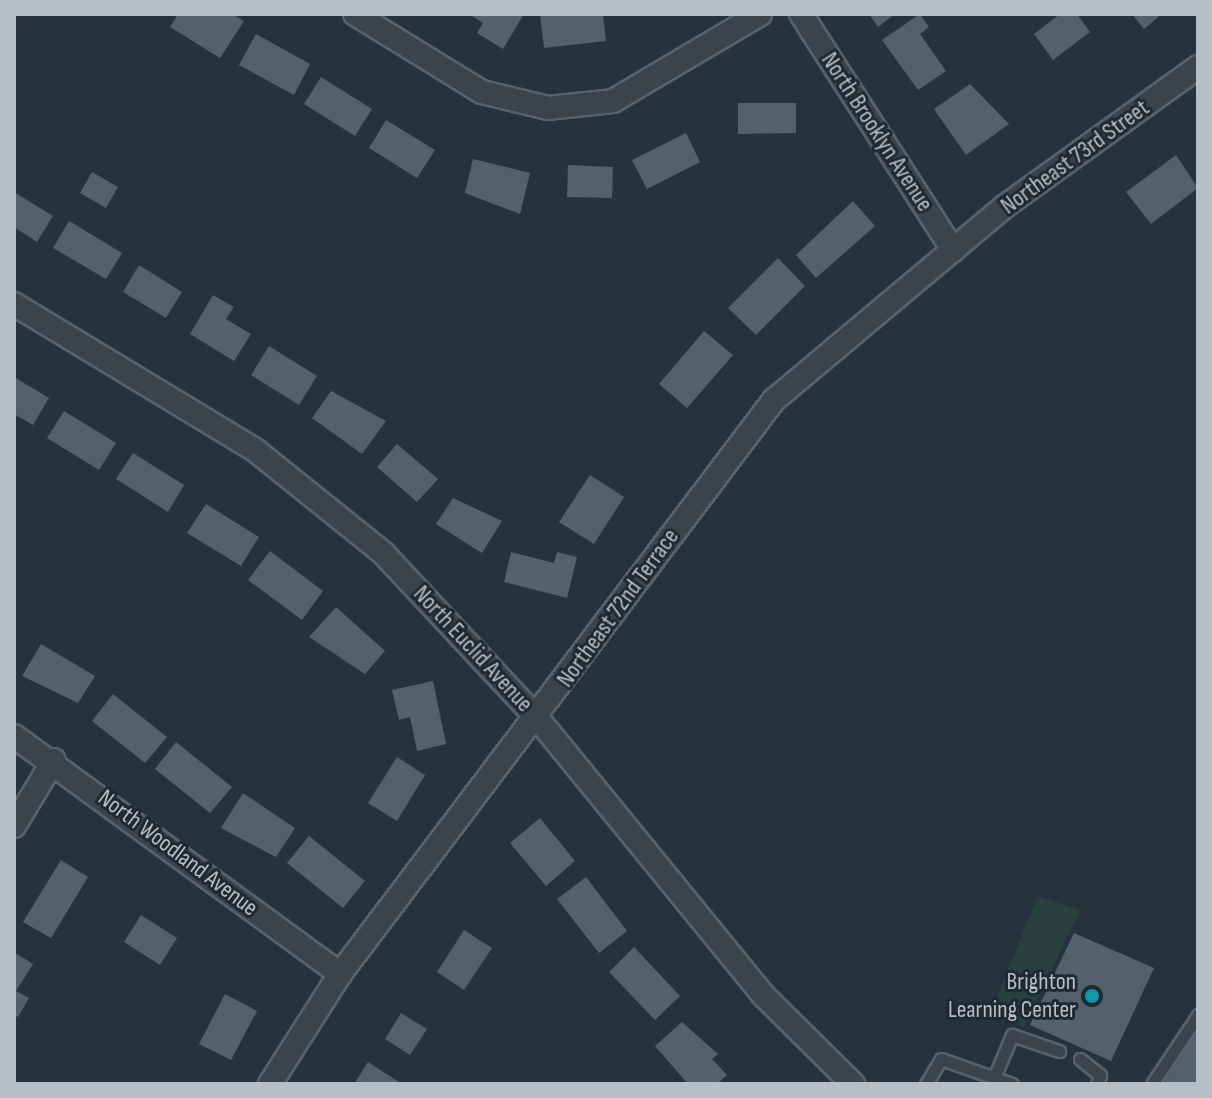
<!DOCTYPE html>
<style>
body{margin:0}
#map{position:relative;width:1212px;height:1098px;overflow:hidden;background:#26333d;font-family:"Sofia Sans Condensed",sans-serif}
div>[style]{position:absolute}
.green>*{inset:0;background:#29403f}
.building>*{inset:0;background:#53616d}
.roads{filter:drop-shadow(2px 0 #57626b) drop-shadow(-2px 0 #57626b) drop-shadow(0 2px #57626b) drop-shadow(0 -2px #57626b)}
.lane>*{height:11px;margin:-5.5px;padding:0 5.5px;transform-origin:5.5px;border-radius:5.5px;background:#39444d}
.street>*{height:22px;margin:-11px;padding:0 11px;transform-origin:11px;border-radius:11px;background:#39444d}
.dots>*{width:22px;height:22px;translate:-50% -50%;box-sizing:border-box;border:4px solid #1e2932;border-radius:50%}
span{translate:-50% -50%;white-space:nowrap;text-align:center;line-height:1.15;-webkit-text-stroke:6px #1e2932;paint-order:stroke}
.street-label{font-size:24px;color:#b5bfc8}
.poi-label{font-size:24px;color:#b5bfc8}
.right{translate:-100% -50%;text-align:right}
.frame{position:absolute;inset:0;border:16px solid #b5bfc8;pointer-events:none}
</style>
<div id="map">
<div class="green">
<i style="clip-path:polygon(1038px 896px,1080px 910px,1024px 1027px,990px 1014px)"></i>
</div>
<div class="building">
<i style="clip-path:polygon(178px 14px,232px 14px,244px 21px,220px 58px,170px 27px)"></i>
<i style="clip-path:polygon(469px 14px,524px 14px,503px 49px,477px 33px,483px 23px)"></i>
<i style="clip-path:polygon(540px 14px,603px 14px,606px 41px,544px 48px)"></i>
<i style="clip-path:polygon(869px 14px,895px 14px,878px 27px)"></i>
<i style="clip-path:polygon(920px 14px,929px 27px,920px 34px,946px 71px,918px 90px,882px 40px)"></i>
<i style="clip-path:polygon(1060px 14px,1077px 14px,1090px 32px,1053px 60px,1034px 34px)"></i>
<i style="clip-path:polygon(1132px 14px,1162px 14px,1144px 29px)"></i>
<i style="clip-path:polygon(256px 34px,310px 64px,294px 95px,239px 65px)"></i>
<i style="clip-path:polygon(321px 77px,372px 109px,355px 136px,304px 104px)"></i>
<i style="clip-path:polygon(970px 84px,1009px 124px,966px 155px,934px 109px)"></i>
<i style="clip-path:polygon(738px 103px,796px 103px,796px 133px,738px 134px)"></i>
<i style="clip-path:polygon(386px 120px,435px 150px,417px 178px,369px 148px)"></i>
<i style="clip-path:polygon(686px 133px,700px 162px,647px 189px,632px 160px)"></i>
<i style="clip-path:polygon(1176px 155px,1198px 188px,1151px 224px,1126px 192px)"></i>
<i style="clip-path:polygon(473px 159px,530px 173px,520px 214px,465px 193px)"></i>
<i style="clip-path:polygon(568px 165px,613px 167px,612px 198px,567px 197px)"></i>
<i style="clip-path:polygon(92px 172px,118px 187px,106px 208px,80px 193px)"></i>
<i style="clip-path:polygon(14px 192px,53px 216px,37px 242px,14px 227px)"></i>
<i style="clip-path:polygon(853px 201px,875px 226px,816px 278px,796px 255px)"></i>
<i style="clip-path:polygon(69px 221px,122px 253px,106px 279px,53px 248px)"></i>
<i style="clip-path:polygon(778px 258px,805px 286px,756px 335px,728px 308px)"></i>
<i style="clip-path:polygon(139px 265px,182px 292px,166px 318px,123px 292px)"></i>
<i style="clip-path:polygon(213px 295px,234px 307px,226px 319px,251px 334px,234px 361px,190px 334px)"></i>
<i style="clip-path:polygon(704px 331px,733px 355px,687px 408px,659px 384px)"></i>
<i style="clip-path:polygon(269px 346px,317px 376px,299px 405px,251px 375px)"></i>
<i style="clip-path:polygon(14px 377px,49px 398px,33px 425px,14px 414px)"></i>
<i style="clip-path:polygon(331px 391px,386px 421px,362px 454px,312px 418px)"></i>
<i style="clip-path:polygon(64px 411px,116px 443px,99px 470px,47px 438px)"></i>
<i style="clip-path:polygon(397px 444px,438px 479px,417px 502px,377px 467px)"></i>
<i style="clip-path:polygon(133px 453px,184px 485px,168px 512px,116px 479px)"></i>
<i style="clip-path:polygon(590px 475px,624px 497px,594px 544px,559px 522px)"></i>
<i style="clip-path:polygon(453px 498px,502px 521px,482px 553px,436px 524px)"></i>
<i style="clip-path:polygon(206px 504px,259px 537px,241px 566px,187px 533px)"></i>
<i style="clip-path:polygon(270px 551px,323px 591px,302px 620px,248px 580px)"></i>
<i style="clip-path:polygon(511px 552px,554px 563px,557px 552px,577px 557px,567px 598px,504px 582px)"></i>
<i style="clip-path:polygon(336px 607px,385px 651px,365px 674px,309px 637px)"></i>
<i style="clip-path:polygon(41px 644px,95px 676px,78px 703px,22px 676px)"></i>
<i style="clip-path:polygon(433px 681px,446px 744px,417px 751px,410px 717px,399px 720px,392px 690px)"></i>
<i style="clip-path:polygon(113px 694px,167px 737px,145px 763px,92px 721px)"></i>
<i style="clip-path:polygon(176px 742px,232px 787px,210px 813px,155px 769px)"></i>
<i style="clip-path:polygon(397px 757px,425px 775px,397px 821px,368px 803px)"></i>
<i style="clip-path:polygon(243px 793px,295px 828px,276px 857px,221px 828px)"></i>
<i style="clip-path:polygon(540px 818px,575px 861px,546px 886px,510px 843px)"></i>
<i style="clip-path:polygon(309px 836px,365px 881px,343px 908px,287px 863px)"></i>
<i style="clip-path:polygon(61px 860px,88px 877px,51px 938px,23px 922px)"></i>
<i style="clip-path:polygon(586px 877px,627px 931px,599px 953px,557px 899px)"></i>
<i style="clip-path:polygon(141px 915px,177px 938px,160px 965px,124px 942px)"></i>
<i style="clip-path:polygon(464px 930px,492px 948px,464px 990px,437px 972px)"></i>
<i style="clip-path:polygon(1074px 933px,1154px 968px,1111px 1061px,1030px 1025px)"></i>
<i style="clip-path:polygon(634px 947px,680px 996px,655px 1020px,609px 972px)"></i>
<i style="clip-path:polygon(14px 952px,33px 964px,16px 991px,29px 998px,18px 1017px,14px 1015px)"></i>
<i style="clip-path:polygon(225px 994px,257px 1011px,231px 1060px,199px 1044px)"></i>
<i style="clip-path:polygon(401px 1013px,427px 1029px,410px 1055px,385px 1039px)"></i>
<i style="clip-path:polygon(682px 1022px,718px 1054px,712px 1059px,727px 1075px,717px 1084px,688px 1084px,655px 1046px)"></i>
<i style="clip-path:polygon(1198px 1029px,1198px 1084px,1163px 1084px)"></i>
<i style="clip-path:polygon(368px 1062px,402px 1084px,354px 1084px)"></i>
</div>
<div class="roads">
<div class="lane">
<i style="left:1080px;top:1059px;width:26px;rotate:39deg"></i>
<i style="left:1100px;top:1075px;width:9px;rotate:108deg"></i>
<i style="left:994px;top:1078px;width:47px;rotate:-67.3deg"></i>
<i style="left:1012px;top:1035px;width:50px;rotate:18.8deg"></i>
<i style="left:926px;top:1084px;width:29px;rotate:-59deg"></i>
<i style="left:941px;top:1059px;width:75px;rotate:19.4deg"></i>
<i style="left:1152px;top:1084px;width:83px;rotate:-56.3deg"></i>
</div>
<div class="street">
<i style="left:355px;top:14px;width:149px;rotate:31.6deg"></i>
<i style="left:482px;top:92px;width:68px;rotate:13.6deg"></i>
<i style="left:548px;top:108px;width:65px;rotate:-6.1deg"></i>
<i style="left:613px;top:101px;width:171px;rotate:-30.6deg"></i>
<i style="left:801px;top:14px;width:281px;rotate:57.2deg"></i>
<i style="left:14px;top:304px;width:282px;rotate:31.2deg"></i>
<i style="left:255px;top:450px;width:164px;rotate:38.8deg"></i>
<i style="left:383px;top:553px;width:227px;rotate:47deg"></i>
<i style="left:538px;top:719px;width:356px;rotate:50.8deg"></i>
<i style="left:763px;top:995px;width:127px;rotate:44.7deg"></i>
<i style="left:14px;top:736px;width:404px;rotate:36.1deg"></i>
<i style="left:14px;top:826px;width:77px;rotate:-58.8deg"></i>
<i style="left:270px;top:1084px;width:130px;rotate:-57.5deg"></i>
<i style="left:340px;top:974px;width:720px;rotate:-52.91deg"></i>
<i style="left:774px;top:400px;width:300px;rotate:-40deg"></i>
<i style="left:1004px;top:207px;width:239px;rotate:-35.8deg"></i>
</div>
</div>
<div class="dots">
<i style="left:1092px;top:996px;background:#0f9aa8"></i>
</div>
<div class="street-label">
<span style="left:877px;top:132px;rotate:57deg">North Brooklyn Avenue</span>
<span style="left:1075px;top:157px;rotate:-36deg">Northeast 73rd Street</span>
<span style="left:618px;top:608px;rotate:-54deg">Northeast 72nd Terrace</span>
<span style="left:473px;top:649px;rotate:47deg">North Euclid Avenue</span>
<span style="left:178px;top:853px;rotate:37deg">North Woodland Avenue</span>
</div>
<div class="poi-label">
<span class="right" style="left:1076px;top:996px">Brighton<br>Learning Center</span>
</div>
<div class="frame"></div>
</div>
